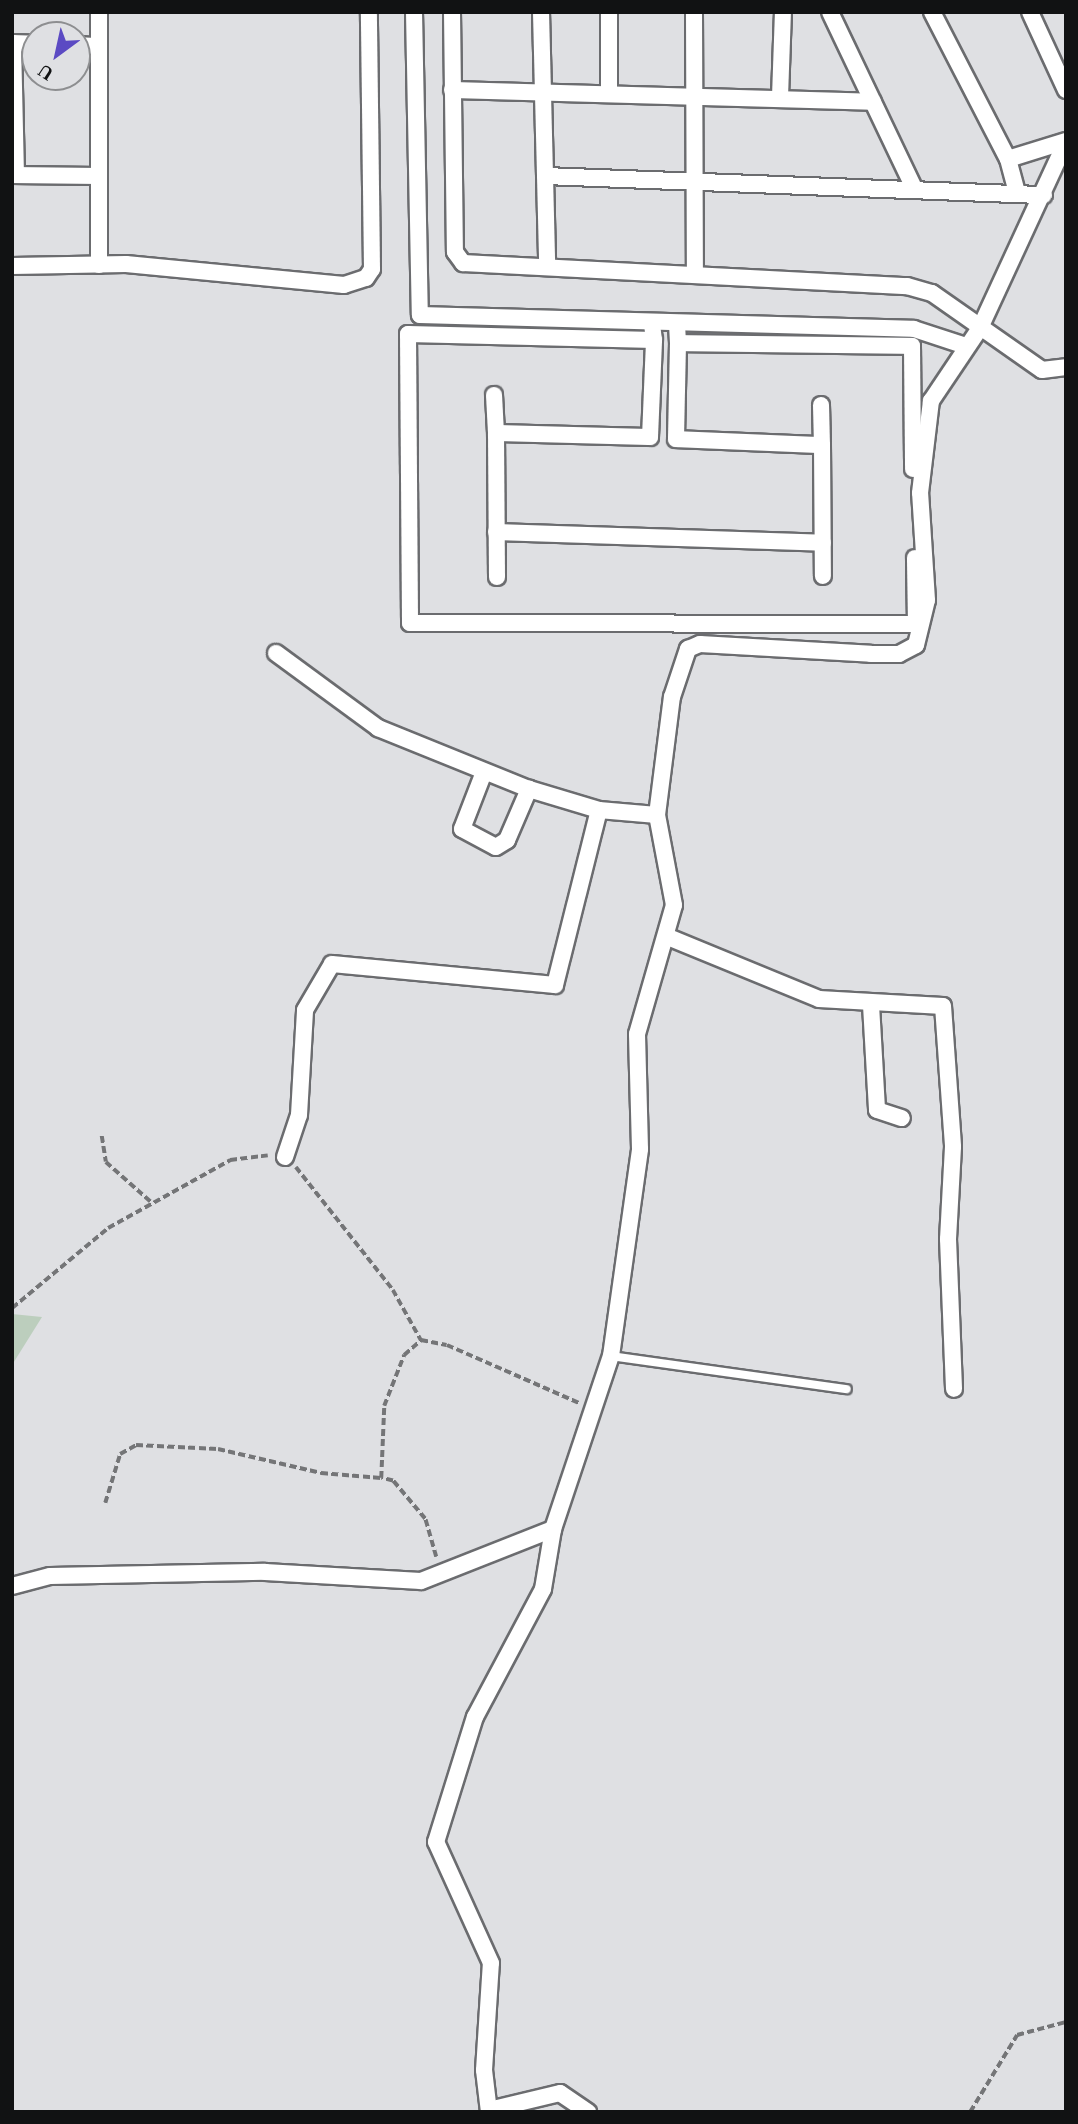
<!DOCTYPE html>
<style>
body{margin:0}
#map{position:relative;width:1078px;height:2124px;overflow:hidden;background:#dfe0e3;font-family:Georgia,serif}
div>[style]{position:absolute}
.green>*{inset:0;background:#bccebd}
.path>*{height:3.5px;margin-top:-1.75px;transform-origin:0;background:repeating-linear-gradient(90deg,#747577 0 7px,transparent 0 10.5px)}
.roads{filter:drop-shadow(2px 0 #6b6c6f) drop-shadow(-2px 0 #6b6c6f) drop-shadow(0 2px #6b6c6f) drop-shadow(0 -2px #6b6c6f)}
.service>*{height:8px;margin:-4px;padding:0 4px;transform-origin:4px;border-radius:4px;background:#fff}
.minor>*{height:16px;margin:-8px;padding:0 8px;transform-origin:8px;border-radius:8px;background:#fff}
span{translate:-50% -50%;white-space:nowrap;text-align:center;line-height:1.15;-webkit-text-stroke:5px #dfe0e3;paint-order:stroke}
.frame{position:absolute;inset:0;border:14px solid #111213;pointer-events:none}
.north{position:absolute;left:21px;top:21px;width:70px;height:70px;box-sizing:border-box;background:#dfe0e3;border:2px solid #8d8e90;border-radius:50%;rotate:213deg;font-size:19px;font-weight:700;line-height:28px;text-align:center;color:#111213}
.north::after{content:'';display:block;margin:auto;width:24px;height:32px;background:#5b4ac3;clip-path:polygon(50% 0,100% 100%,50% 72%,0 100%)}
</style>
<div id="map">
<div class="green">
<i style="clip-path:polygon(12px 1314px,42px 1317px,12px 1365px)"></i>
</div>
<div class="path">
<i style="left:102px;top:1136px;width:26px;rotate:81deg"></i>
<i style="left:106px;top:1162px;width:60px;rotate:41.6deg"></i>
<i style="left:296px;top:1167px;width:157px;rotate:51.7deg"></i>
<i style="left:393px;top:1290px;width:57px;rotate:60.8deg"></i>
<i style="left:12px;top:1308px;width:125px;rotate:-39.8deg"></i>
<i style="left:108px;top:1228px;width:140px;rotate:-29.1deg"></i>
<i style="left:230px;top:1160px;width:38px;rotate:-7deg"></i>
<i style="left:105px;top:1503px;width:51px;rotate:-73deg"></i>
<i style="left:120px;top:1454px;width:18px;rotate:-29deg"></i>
<i style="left:136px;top:1445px;width:82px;rotate:2.8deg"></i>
<i style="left:218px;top:1449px;width:106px;rotate:13.1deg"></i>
<i style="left:321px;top:1473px;width:60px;rotate:4.8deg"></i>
<i style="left:436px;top:1557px;width:40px;rotate:-106deg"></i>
<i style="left:425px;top:1519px;width:50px;rotate:-130.1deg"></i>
<i style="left:393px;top:1481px;width:12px;rotate:-166deg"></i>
<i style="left:381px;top:1478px;width:72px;rotate:-87.6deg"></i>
<i style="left:384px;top:1406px;width:55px;rotate:-68.6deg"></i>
<i style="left:404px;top:1355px;width:23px;rotate:-41deg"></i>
<i style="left:421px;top:1340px;width:26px;rotate:11deg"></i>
<i style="left:447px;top:1345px;width:144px;rotate:23.7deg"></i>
<i style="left:970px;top:2112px;width:90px;rotate:-58.6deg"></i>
<i style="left:1017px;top:2035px;width:51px;rotate:-14.9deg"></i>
</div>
<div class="roads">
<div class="service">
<i style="left:611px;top:1356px;width:238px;rotate:8deg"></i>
</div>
<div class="minor">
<i style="left:414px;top:12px;width:303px;rotate:88.9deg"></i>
<i style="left:420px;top:315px;width:494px;rotate:1.6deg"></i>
<i style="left:914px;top:329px;width:55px;rotate:18.1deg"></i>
<i style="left:452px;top:12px;width:240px;rotate:89.3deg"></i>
<i style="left:455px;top:252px;width:14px;rotate:54deg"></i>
<i style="left:463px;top:263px;width:445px;rotate:3deg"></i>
<i style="left:907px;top:286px;width:26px;rotate:16deg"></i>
<i style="left:932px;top:293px;width:134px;rotate:35deg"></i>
<i style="left:1042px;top:370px;width:24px;rotate:-7deg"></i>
<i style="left:541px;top:12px;width:252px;rotate:88.6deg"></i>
<i style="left:694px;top:12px;width:261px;rotate:89.8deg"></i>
<i style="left:830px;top:12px;width:197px;rotate:64.5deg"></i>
<i style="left:932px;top:12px;width:165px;rotate:62.7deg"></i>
<i style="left:1008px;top:159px;width:34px;rotate:75deg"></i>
<i style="left:1030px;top:12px;width:86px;rotate:65.2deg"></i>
<i style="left:12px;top:43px;width:23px;rotate:2deg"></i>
<i style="left:13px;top:43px;width:132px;rotate:88.7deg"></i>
<i style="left:77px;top:45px;width:22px;rotate:3deg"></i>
<i style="left:452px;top:90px;width:421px;rotate:1.6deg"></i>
<i style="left:609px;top:93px;width:81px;rotate:-90deg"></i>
<i style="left:780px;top:97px;width:85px;rotate:-88deg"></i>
<i style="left:1008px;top:159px;width:61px;rotate:-17.2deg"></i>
<i style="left:12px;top:175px;width:87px;rotate:0.7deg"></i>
<i style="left:545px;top:176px;width:499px;rotate:2.2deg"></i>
<i style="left:99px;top:265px;width:253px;rotate:-90deg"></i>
<i style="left:12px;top:266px;width:114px;rotate:-1deg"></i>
<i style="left:126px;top:264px;width:219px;rotate:5.5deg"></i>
<i style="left:344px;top:285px;width:23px;rotate:-18deg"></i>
<i style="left:366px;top:278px;width:11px;rotate:-56deg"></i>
<i style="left:372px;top:269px;width:257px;rotate:-90.7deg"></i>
<i style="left:652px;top:324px;width:16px;rotate:83deg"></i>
<i style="left:654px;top:340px;width:246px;rotate:-178.6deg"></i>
<i style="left:408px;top:334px;width:289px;rotate:89.6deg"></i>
<i style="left:410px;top:623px;width:506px;rotate:0.11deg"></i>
<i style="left:916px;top:624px;width:66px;rotate:-90.9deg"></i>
<i style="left:677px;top:324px;width:19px;rotate:87deg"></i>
<i style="left:678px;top:343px;width:234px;rotate:0.7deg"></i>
<i style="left:912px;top:346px;width:123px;rotate:89.5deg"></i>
<i style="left:678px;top:343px;width:96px;rotate:91.2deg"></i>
<i style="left:676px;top:439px;width:146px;rotate:2.4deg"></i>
<i style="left:822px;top:445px;width:131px;rotate:89.6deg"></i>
<i style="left:494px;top:395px;width:38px;rotate:87deg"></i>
<i style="left:821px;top:405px;width:40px;rotate:88.6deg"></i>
<i style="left:496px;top:532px;width:327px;rotate:1.9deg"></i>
<i style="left:497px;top:577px;width:144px;rotate:-90.4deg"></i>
<i style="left:496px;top:433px;width:154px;rotate:1.5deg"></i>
<i style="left:650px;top:437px;width:97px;rotate:-87.6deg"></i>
<i style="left:276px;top:653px;width:127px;rotate:36.3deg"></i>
<i style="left:378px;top:728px;width:163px;rotate:22deg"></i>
<i style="left:529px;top:789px;width:73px;rotate:16.7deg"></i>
<i style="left:599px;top:810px;width:58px;rotate:4.9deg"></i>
<i style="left:484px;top:772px;width:61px;rotate:111.1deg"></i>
<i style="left:462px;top:829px;width:38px;rotate:28deg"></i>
<i style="left:496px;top:847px;width:13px;rotate:-32deg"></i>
<i style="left:507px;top:840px;width:56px;rotate:-66.7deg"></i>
<i style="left:668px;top:937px;width:163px;rotate:22.3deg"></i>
<i style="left:819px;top:999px;width:124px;rotate:3.2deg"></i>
<i style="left:943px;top:1006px;width:141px;rotate:85.9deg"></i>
<i style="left:953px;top:1147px;width:92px;rotate:93.1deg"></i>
<i style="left:948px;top:1239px;width:150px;rotate:87.7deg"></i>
<i style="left:871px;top:1005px;width:105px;rotate:86.7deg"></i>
<i style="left:877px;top:1110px;width:26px;rotate:18deg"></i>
<i style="left:285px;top:1157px;width:44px;rotate:-71.6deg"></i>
<i style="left:299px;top:1115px;width:105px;rotate:-86.7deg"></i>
<i style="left:305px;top:1010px;width:53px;rotate:-59.6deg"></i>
<i style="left:332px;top:964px;width:224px;rotate:5.4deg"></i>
<i style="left:555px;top:985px;width:180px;rotate:-75.9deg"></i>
<i style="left:12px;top:1586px;width:39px;rotate:-15deg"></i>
<i style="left:50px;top:1576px;width:215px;rotate:-1.1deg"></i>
<i style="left:265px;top:1572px;width:156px;rotate:3.3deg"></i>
<i style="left:421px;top:1581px;width:142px;rotate:-21.5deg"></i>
<i style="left:489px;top:2110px;width:73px;rotate:-13.5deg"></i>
<i style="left:560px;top:2093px;width:34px;rotate:34deg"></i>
<i style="left:489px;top:2112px;width:42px;rotate:-96.8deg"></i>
<i style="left:484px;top:2070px;width:107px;rotate:-86.3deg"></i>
<i style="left:491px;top:1963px;width:133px;rotate:-114.4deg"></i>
<i style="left:436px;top:1842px;width:131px;rotate:-72.7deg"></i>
<i style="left:475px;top:1717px;width:145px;rotate:-62deg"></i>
<i style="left:543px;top:1589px;width:61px;rotate:-80.5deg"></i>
<i style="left:553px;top:1529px;width:182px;rotate:-71.5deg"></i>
<i style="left:611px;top:1356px;width:209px;rotate:-82deg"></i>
<i style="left:640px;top:1149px;width:115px;rotate:-91.5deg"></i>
<i style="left:637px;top:1034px;width:134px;rotate:-74deg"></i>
<i style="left:674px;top:905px;width:92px;rotate:-100.7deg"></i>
<i style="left:657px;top:815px;width:119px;rotate:-82.8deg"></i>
<i style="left:672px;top:697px;width:51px;rotate:-71.6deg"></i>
<i style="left:688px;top:649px;width:13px;rotate:-23deg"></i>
<i style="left:700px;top:644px;width:171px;rotate:3.3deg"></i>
<i style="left:871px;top:654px;width:28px"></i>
<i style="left:899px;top:654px;width:19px;rotate:-28deg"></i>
<i style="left:916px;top:645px;width:46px;rotate:-76.3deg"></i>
<i style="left:927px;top:600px;width:107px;rotate:-93.7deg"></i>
<i style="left:920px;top:493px;width:93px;rotate:-83.2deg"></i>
<i style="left:931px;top:401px;width:88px;rotate:-56.1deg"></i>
<i style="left:980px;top:328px;width:205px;rotate:-65.2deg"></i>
</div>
</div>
<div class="frame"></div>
<div class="north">U</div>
</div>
